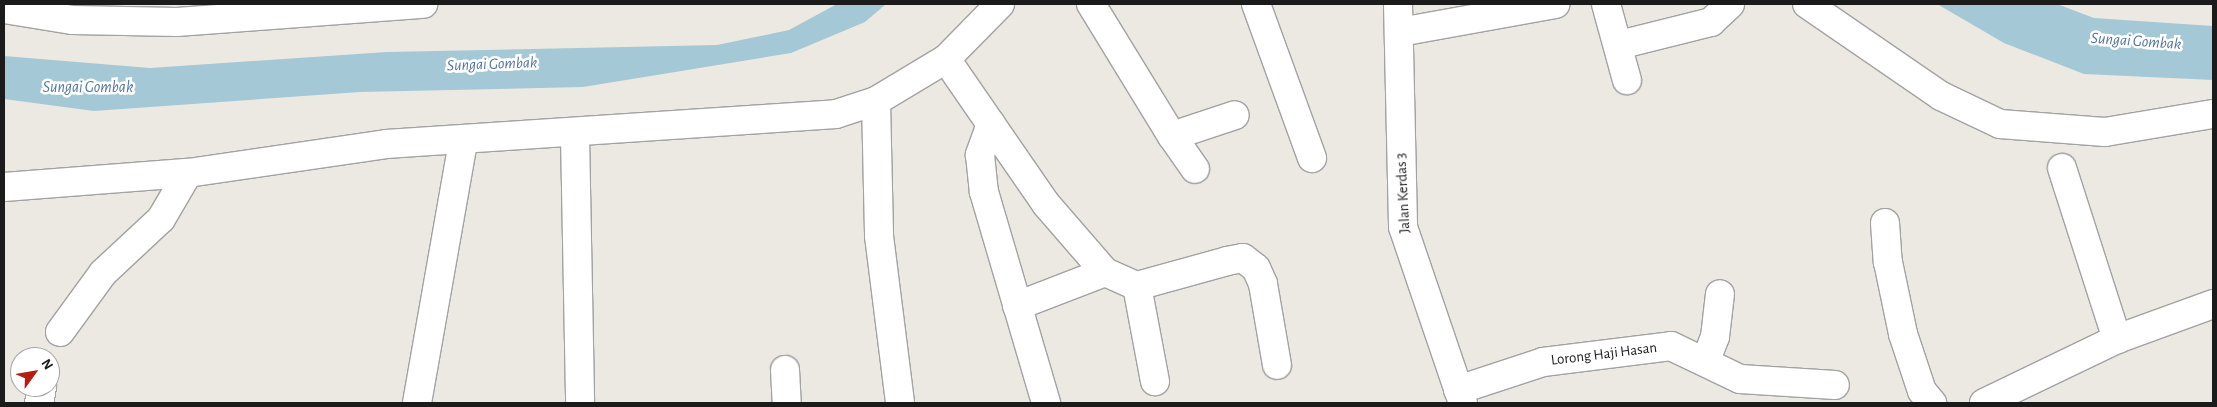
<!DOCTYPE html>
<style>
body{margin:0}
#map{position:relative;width:2217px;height:407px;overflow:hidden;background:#ece9e2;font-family:"Alegreya Sans",sans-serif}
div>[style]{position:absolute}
.water>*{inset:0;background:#a5c8d6}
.roads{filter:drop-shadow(1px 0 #a2a2a2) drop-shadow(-1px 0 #a2a2a2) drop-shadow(0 1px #a2a2a2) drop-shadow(0 -1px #a2a2a2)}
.minor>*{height:28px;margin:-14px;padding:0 14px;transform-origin:14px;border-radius:14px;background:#fff}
span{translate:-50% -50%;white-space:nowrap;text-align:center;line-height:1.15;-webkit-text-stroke:5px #fff;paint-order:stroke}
.street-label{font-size:15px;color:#1b1b1b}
.water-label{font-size:16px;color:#5174a2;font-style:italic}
.frame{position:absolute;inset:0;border:5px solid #1b1b1b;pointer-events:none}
.north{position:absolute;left:10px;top:347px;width:50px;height:50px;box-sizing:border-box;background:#fff;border:1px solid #a4a4a4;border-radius:50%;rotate:58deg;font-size:14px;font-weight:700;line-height:20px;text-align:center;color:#1b1b1b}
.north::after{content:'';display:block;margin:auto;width:18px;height:22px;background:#b61d11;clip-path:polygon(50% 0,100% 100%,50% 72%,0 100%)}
</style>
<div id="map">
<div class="water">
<i style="clip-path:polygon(837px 4px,886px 4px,865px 22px,791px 53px,583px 87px,360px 92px,94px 111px,4px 99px,4px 56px,150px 68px,387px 52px,717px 45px,789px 30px)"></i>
<i style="clip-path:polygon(1937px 4px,2057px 4px,2094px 18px,2213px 26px,2213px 80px,2084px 74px,2004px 43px)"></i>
</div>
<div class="roads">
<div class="minor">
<i style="left:1091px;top:4px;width:155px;rotate:58.5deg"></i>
<i style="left:1172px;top:136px;width:66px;rotate:-18.4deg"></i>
<i style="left:1256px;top:4px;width:164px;rotate:70deg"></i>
<i style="left:1398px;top:4px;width:223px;rotate:88.7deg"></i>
<i style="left:1403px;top:227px;width:186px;rotate:71.2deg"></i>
<i style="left:1606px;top:4px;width:79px;rotate:74.6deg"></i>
<i style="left:1807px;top:4px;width:163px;rotate:34.5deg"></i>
<i style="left:1941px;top:96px;width:65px;rotate:25.4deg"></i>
<i style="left:2000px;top:124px;width:105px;rotate:4.4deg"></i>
<i style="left:2105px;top:132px;width:109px;rotate:-9.5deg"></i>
<i style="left:4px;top:9px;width:70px;rotate:9.1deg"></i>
<i style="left:73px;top:20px;width:104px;rotate:1.1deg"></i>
<i style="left:177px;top:22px;width:247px;rotate:-4.2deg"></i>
<i style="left:1400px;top:32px;width:158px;rotate:-10.2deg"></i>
<i style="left:1619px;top:45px;width:95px;rotate:-14deg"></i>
<i style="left:1711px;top:22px;width:26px;rotate:-43deg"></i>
<i style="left:946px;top:59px;width:176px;rotate:55.4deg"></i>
<i style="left:1046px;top:204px;width:90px;rotate:49.1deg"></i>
<i style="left:1105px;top:272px;width:35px;rotate:24deg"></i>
<i style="left:1137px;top:286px;width:93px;rotate:-15.5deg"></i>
<i style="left:1227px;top:261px;width:16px;rotate:-11deg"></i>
<i style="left:1243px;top:258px;width:16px;rotate:38deg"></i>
<i style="left:1256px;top:268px;width:17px;rotate:66deg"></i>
<i style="left:1263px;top:284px;width:82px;rotate:80.2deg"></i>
<i style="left:876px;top:101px;width:135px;rotate:88.7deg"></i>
<i style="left:879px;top:236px;width:168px;rotate:82.8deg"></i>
<i style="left:991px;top:124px;width:33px;rotate:110deg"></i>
<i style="left:980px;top:155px;width:37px;rotate:84deg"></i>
<i style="left:984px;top:192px;width:220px;rotate:73.6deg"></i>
<i style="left:575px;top:135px;width:268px;rotate:88.9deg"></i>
<i style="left:1172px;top:136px;width:40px;rotate:55.1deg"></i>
<i style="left:2062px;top:168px;width:180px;rotate:72.2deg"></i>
<i style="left:4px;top:187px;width:185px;rotate:-4.4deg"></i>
<i style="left:188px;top:173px;width:200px;rotate:-8.3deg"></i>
<i style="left:386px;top:144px;width:451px;rotate:-3.8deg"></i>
<i style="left:836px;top:114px;width:42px;rotate:-18deg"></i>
<i style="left:876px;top:101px;width:82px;rotate:-31deg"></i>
<i style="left:946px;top:59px;width:77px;rotate:-45.5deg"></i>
<i style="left:1885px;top:223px;width:39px;rotate:86deg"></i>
<i style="left:1888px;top:262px;width:74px;rotate:78.2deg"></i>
<i style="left:1903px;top:334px;width:60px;rotate:71.6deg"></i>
<i style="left:1922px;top:391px;width:16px;rotate:50deg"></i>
<i style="left:1137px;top:286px;width:97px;rotate:79.3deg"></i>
<i style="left:1017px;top:306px;width:94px;rotate:-21.1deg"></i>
<i style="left:60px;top:332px;width:73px;rotate:-53.9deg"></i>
<i style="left:103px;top:273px;width:79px;rotate:-43deg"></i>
<i style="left:161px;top:219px;width:53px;rotate:-59.6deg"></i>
<i style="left:1706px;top:360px;width:25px;rotate:-69deg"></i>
<i style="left:1715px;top:337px;width:43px;rotate:-83.4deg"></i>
<i style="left:785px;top:370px;width:33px;rotate:87deg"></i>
<i style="left:1458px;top:390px;width:89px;rotate:-18.2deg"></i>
<i style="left:1543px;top:362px;width:129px;rotate:-7.1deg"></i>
<i style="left:1671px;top:346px;width:76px;rotate:25.6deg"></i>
<i style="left:1740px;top:379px;width:95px;rotate:3.6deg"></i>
<i style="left:39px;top:403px;width:16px;rotate:-79deg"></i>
<i style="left:417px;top:403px;width:266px;rotate:-80deg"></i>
<i style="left:1984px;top:403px;width:148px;rotate:-25.7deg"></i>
<i style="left:2117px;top:339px;width:102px;rotate:-20deg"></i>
</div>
</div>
<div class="street-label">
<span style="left:1403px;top:193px;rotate:-93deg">Jalan Kerdas 3</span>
<span style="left:1604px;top:354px;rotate:-7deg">Lorong Haji Hasan</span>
</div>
<div class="water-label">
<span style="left:2136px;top:41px;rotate:4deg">Sungai Gombak</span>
<span style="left:492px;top:64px;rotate:-2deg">Sungai Gombak</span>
<span style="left:88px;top:87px">Sungai Gombak</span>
</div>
<div class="frame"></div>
<div class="north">N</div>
</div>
